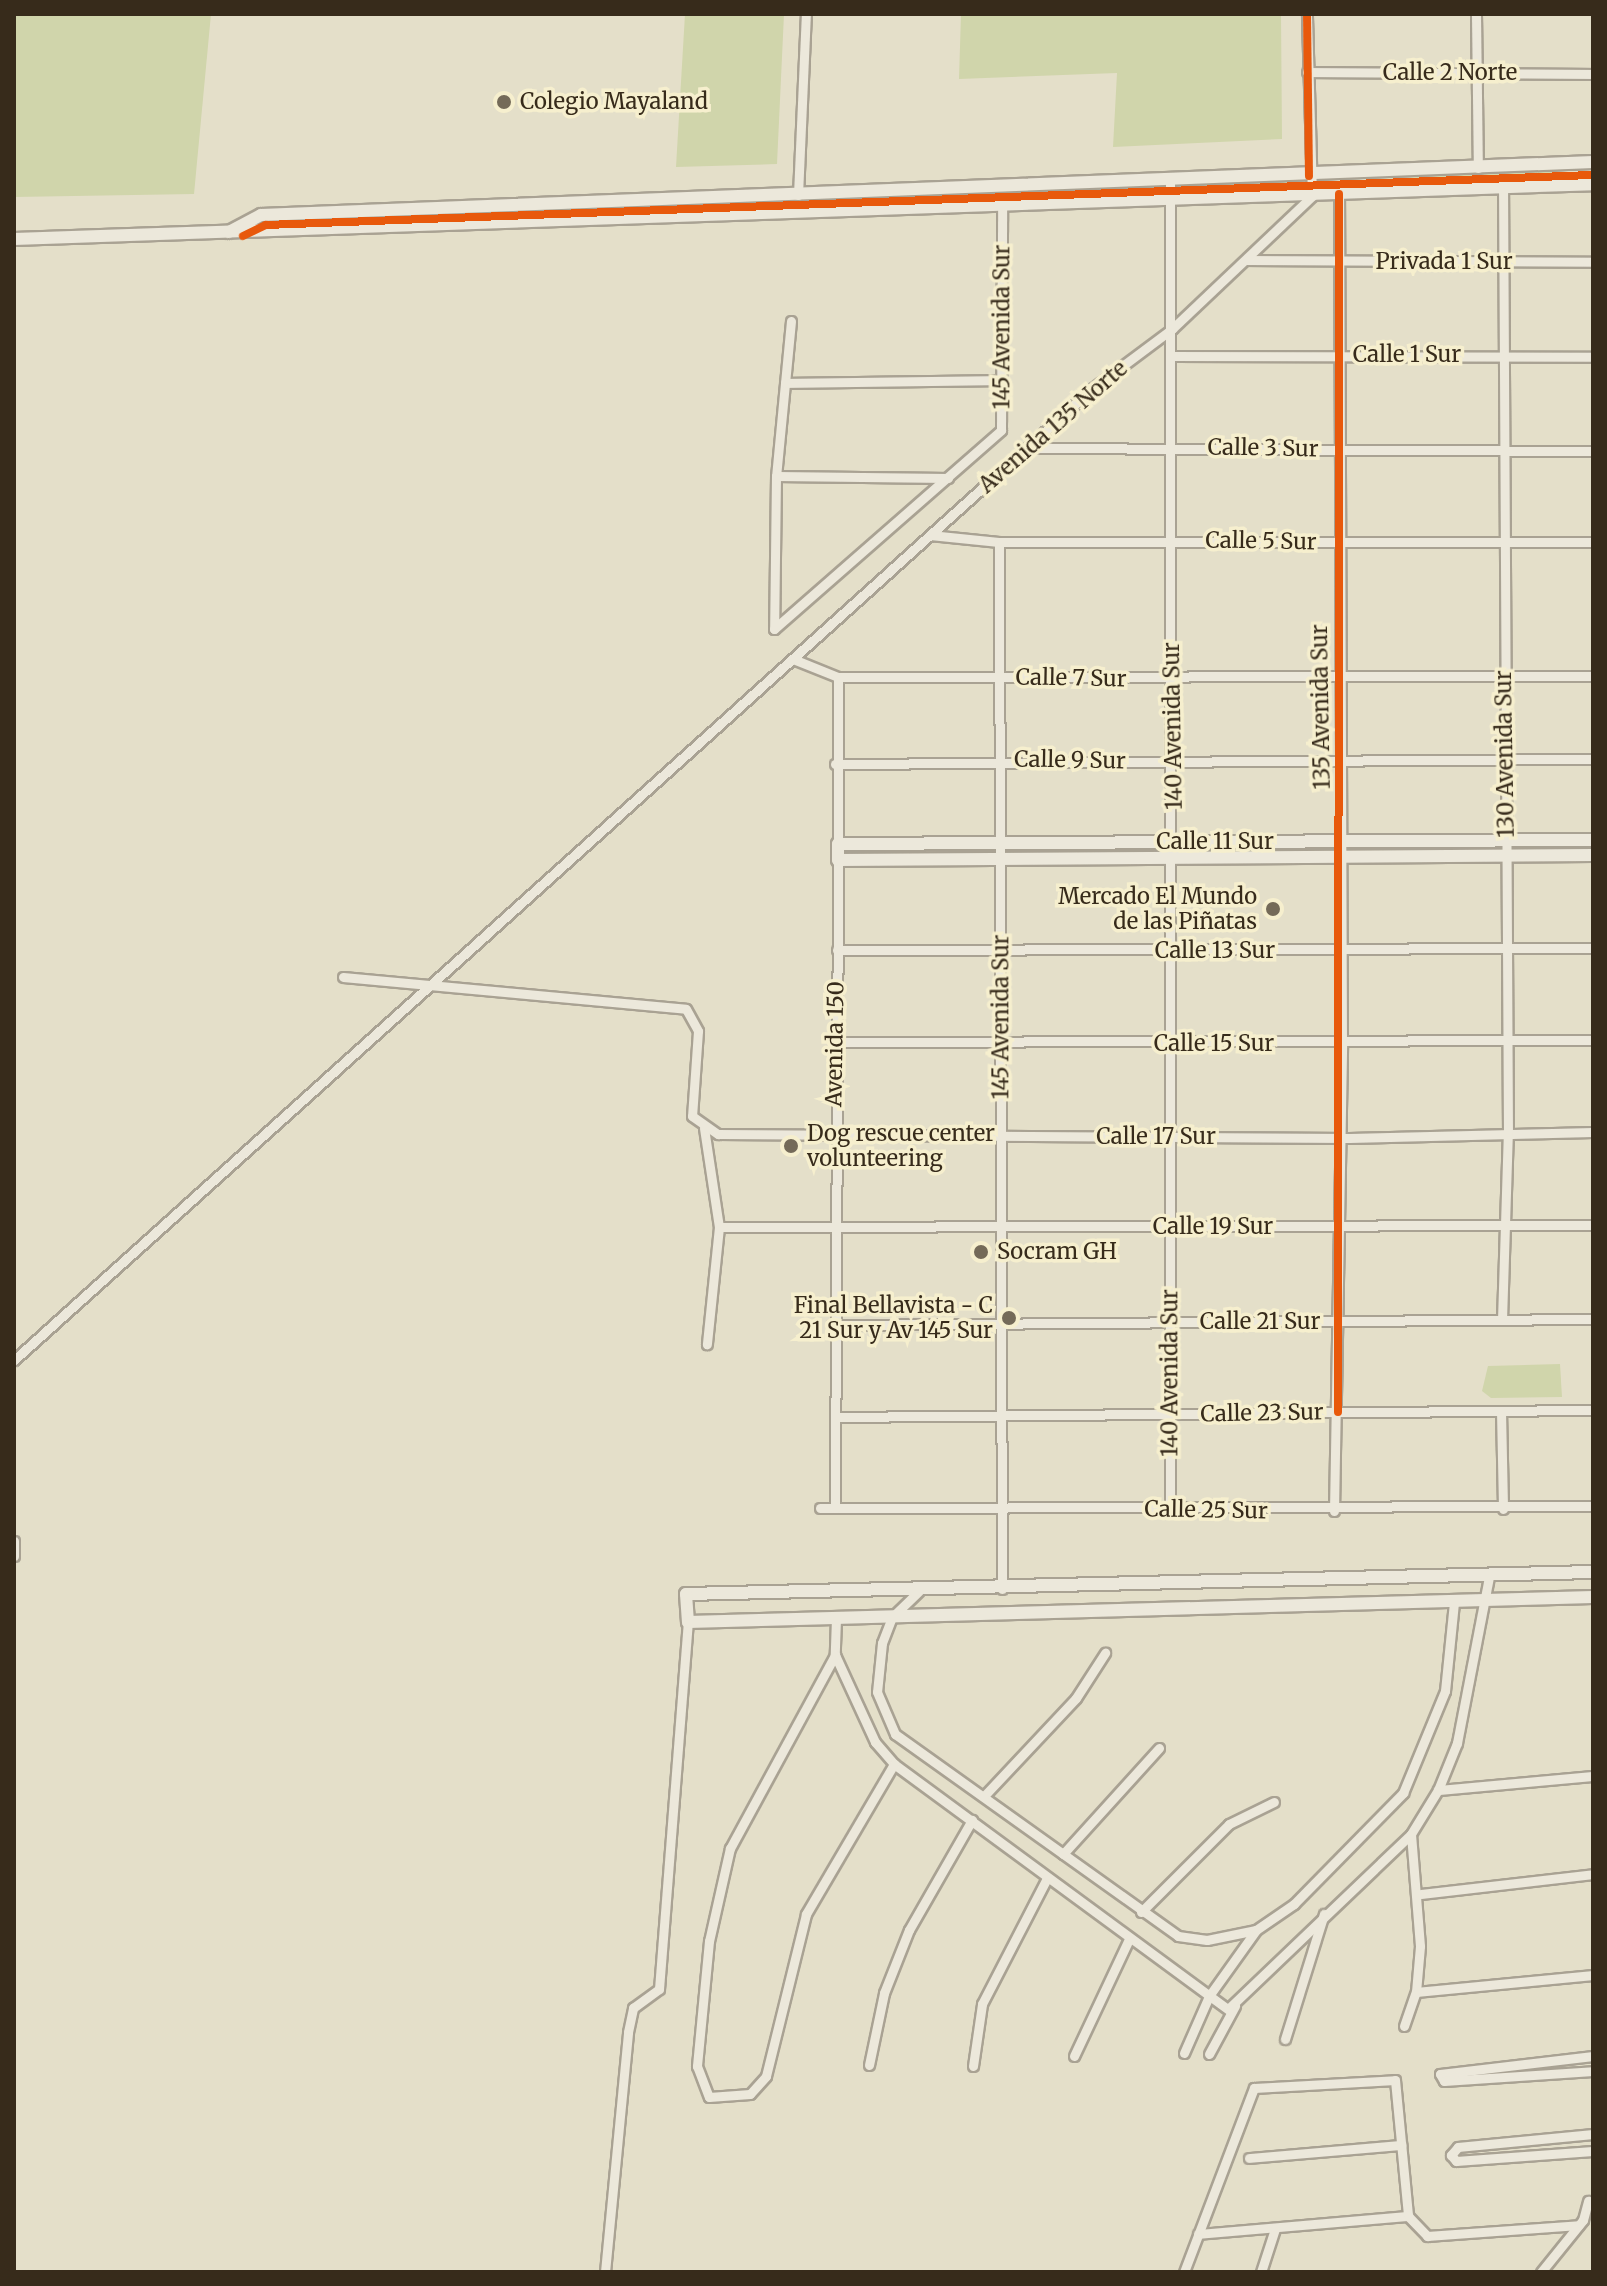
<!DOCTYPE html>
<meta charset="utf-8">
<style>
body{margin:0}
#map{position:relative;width:1607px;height:2286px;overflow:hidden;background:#e4dfc9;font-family:Merriweather,serif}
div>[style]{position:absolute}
.green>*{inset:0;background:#d0d5ab}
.roads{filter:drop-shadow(2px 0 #a9a293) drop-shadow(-2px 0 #a9a293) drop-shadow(0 2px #a9a293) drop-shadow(0 -2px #a9a293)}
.street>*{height:9px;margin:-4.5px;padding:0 4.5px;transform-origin:4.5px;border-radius:4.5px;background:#ece8db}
.secondary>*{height:12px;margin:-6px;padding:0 6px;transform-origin:6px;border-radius:6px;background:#ece8db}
.cycleway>*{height:8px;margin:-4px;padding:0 4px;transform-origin:4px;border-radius:4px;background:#e8590c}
.dots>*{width:22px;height:22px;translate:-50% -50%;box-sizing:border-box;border:4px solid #f6efce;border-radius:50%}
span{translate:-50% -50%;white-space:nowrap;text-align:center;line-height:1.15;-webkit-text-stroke:7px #f6efce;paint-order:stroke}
.street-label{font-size:22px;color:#372b1b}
.poi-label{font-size:22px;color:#372b1b}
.left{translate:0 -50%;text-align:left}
.right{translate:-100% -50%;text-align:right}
.frame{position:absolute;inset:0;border:16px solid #372b1b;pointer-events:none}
</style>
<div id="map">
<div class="green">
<i style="clip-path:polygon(14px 14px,211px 14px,194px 194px,14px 197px)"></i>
<i style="clip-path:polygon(685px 14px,784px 14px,777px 164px,676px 167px)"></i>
<i style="clip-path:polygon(961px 14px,1281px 14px,1282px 139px,1113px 147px,1117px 73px,959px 79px)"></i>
<i style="clip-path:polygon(1557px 170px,1558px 180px,1322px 187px,1323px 182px)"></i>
<i style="clip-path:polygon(1291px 181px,1304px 189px,1181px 193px,1182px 186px)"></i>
<i style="clip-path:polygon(1161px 192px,692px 212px,688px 207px,927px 196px)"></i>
<i style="clip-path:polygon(632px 208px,634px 212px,265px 222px,268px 220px)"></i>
<i style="clip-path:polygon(1560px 1364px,1562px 1397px,1491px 1398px,1482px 1391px,1488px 1366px)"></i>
</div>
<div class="roads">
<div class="street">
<i style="left:1476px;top:14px;width:154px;rotate:89.3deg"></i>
<i style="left:1307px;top:72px;width:286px;rotate:0.4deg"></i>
<i style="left:798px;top:195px;width:181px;rotate:-87.5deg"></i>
<i style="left:1247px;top:260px;width:346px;rotate:0.3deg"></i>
<i style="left:791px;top:321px;width:156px;rotate:95.5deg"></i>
<i style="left:776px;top:476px;width:153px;rotate:90.7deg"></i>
<i style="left:774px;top:629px;width:302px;rotate:-41.2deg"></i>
<i style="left:1001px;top:430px;width:222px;rotate:-89.7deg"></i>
<i style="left:1172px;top:356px;width:421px;rotate:0.1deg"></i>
<i style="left:785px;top:383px;width:217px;rotate:-0.8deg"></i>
<i style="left:1029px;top:448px;width:564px;rotate:0.3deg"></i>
<i style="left:776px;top:476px;width:172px;rotate:0.7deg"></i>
<i style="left:930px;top:535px;width:69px;rotate:5.8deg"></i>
<i style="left:999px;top:542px;width:594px"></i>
<i style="left:999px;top:542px;width:1047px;rotate:89.84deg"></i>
<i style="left:793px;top:659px;width:48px;rotate:21.8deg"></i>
<i style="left:838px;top:677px;width:755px;rotate:-0.08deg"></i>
<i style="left:835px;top:764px;width:758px;rotate:-0.38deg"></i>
<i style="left:838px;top:844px;width:167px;rotate:-90deg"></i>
<i style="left:837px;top:950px;width:756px;rotate:-0.15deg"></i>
<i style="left:343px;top:977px;width:344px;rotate:5.3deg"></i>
<i style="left:686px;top:1009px;width:25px;rotate:61deg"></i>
<i style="left:698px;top:1031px;width:85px;rotate:94deg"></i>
<i style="left:692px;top:1116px;width:32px;rotate:35deg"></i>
<i style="left:718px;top:1134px;width:631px;rotate:0.36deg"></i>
<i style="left:1349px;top:1138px;width:244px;rotate:-1.4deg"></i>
<i style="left:836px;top:1042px;width:757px;rotate:-0.15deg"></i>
<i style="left:704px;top:1128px;width:100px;rotate:81.4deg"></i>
<i style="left:719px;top:1227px;width:118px;rotate:95.9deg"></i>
<i style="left:719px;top:1227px;width:874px;rotate:-0.13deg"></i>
<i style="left:1502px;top:1320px;width:186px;rotate:-88.2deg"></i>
<i style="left:1508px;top:1134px;width:946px;rotate:-90.3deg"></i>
<i style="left:832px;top:1325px;width:761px;rotate:-0.45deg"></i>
<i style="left:14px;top:1360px;width:1452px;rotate:-42.01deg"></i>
<i style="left:1093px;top:388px;width:99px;rotate:-36.8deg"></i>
<i style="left:1172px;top:329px;width:193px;rotate:-43.5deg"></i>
<i style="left:1312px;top:196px;width:182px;rotate:-91.6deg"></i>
<i style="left:1501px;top:1411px;width:98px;rotate:88.8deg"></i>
<i style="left:835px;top:1417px;width:758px;rotate:-0.53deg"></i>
<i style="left:820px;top:1508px;width:773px;rotate:-0.15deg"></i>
<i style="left:835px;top:1508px;width:648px;rotate:-89.73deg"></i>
<i style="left:1170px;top:1510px;width:1329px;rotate:-90deg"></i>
<i style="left:1334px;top:1511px;width:468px;rotate:-89deg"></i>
<i style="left:1342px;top:1043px;width:849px;rotate:-90.2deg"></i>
<i style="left:14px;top:1541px;width:15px;rotate:90deg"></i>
<i style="left:919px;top:1591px;width:37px;rotate:136deg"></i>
<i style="left:892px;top:1617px;width:28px;rotate:111deg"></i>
<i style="left:882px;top:1643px;width:49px;rotate:95.8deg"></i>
<i style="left:877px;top:1692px;width:46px;rotate:66.8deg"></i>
<i style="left:895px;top:1734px;width:348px;rotate:35.5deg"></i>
<i style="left:1178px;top:1936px;width:29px;rotate:8deg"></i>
<i style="left:1207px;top:1940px;width:50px;rotate:-11.5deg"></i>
<i style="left:836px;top:1618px;width:37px;rotate:92deg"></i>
<i style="left:835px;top:1655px;width:96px;rotate:65.3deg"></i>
<i style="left:875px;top:1742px;width:29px;rotate:49deg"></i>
<i style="left:894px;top:1764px;width:414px;rotate:36.3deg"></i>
<i style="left:1228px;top:2009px;width:253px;rotate:-43.7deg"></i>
<i style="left:1411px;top:1834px;width:52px;rotate:-58.5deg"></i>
<i style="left:1438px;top:1790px;width:51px;rotate:-68deg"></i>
<i style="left:1457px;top:1743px;width:169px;rotate:-79.1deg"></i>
<i style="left:835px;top:1655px;width:220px;rotate:118.5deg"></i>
<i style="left:730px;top:1848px;width:95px;rotate:102.7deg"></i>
<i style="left:709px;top:1941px;width:126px;rotate:95.5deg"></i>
<i style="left:697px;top:2066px;width:33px;rotate:69deg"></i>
<i style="left:709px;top:2097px;width:41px;rotate:-4.2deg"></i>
<i style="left:750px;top:2094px;width:24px;rotate:-48deg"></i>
<i style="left:766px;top:2076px;width:167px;rotate:-76.1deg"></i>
<i style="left:806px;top:1914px;width:174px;rotate:-59.6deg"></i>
<i style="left:1438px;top:1790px;width:156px;rotate:-5.2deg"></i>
<i style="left:984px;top:1796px;width:134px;rotate:-46.8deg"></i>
<i style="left:1076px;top:1698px;width:54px;rotate:-57.2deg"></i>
<i style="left:1063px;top:1854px;width:143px;rotate:-47.8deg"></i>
<i style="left:1421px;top:1894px;width:173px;rotate:-6.6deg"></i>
<i style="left:1141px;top:1912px;width:124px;rotate:-45deg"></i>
<i style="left:1229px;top:1824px;width:50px;rotate:-26.1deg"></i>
<i style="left:1416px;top:1992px;width:178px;rotate:-5.5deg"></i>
<i style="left:1404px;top:2026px;width:36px;rotate:-71deg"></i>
<i style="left:1416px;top:1992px;width:46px;rotate:-85deg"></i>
<i style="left:1420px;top:1946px;width:112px;rotate:-94.6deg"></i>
<i style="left:1285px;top:2039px;width:131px;rotate:-72.7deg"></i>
<i style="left:1184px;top:2053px;width:62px;rotate:-66.3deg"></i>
<i style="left:1209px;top:1996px;width:81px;rotate:-54.5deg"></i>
<i style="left:1256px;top:1930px;width:46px;rotate:-34.4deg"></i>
<i style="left:1294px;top:1904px;width:156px;rotate:-45.5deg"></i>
<i style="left:1403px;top:1793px;width:110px;rotate:-67.6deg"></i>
<i style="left:1445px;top:1691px;width:88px;rotate:-84.2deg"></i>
<i style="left:1209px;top:2054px;width:55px;rotate:-61.6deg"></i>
<i style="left:1074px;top:2056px;width:129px;rotate:-64.8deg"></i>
<i style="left:1593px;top:2056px;width:154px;rotate:173.3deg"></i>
<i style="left:1440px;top:2074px;width:8px;rotate:60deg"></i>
<i style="left:1444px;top:2081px;width:149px;rotate:-3.8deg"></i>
<i style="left:869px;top:2065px;width:74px;rotate:-78.2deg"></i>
<i style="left:884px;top:1993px;width:68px;rotate:-68.4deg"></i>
<i style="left:909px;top:1930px;width:127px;rotate:-60.2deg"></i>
<i style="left:973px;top:2066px;width:63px;rotate:-81.7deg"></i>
<i style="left:982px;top:2004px;width:142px;rotate:-62.7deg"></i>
<i style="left:1593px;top:2134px;width:136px;rotate:174.5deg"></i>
<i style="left:1458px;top:2147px;width:11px;rotate:131deg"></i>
<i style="left:1451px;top:2155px;width:8px;rotate:50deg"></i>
<i style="left:1456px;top:2161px;width:137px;rotate:-4.2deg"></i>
<i style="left:1249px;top:2158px;width:153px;rotate:-4.9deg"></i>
<i style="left:1198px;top:2234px;width:211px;rotate:-4.9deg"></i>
<i style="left:605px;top:2272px;width:241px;rotate:-84.5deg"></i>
<i style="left:628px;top:2032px;width:25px;rotate:-78deg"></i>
<i style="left:633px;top:2008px;width:32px;rotate:-36deg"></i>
<i style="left:659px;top:1989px;width:368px;rotate:-85.5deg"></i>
<i style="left:1184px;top:2272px;width:197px;rotate:-69.2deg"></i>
<i style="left:1254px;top:2088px;width:141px;rotate:-3.2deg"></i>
<i style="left:1395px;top:2080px;width:137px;rotate:84.5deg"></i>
<i style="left:1408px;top:2216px;width:28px;rotate:46deg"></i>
<i style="left:1427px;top:2236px;width:152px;rotate:-4.1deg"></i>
<i style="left:1261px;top:2272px;width:45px;rotate:-72deg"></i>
<i style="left:1541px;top:2272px;width:67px;rotate:-51.1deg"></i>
<i style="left:1583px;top:2220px;width:20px;rotate:-75deg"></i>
</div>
<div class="secondary">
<i style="left:229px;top:232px;width:36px;rotate:-28deg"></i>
<i style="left:261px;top:215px;width:1333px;rotate:-2.28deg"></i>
<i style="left:14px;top:239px;width:1580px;rotate:-1.99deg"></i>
<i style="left:1593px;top:840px;width:755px;rotate:179.7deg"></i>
<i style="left:838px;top:844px;width:16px;rotate:90deg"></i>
<i style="left:838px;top:860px;width:755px;rotate:-0.38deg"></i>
<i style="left:1593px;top:1572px;width:907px;rotate:178.61deg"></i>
<i style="left:686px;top:1594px;width:28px;rotate:86deg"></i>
<i style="left:688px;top:1622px;width:905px;rotate:-1.58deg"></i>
</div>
</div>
<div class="cycleway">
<i style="left:1307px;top:14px;width:162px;rotate:89.3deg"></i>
<i style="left:243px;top:236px;width:25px;rotate:-26deg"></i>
<i style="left:266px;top:225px;width:1328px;rotate:-2.16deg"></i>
<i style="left:1338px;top:1412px;width:1218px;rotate:-89.95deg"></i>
</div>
<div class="dots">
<i style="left:504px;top:102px;background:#746a58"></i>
<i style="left:1273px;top:909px;background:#746a58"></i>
<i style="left:791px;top:1146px;background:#746a58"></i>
<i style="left:981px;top:1252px;background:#746a58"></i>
<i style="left:1009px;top:1318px;background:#746a58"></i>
</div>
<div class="street-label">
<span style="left:1450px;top:73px">Calle 2 Norte</span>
<span style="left:1444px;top:262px">Privada 1 Sur</span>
<span style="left:1002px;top:327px;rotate:-90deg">145 Avenida Sur</span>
<span style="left:1407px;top:355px">Calle 1 Sur</span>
<span style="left:1053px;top:427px;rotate:-41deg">Avenida 135 Norte</span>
<span style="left:1263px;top:448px;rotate:1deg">Calle 3 Sur</span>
<span style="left:1261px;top:541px;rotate:1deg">Calle 5 Sur</span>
<span style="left:1071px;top:678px;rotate:1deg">Calle 7 Sur</span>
<span style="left:1321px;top:707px;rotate:-91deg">135 Avenida Sur</span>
<span style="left:1173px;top:726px;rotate:-91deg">140 Avenida Sur</span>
<span style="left:1505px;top:754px;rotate:-91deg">130 Avenida Sur</span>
<span style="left:1070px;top:760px;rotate:1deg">Calle 9 Sur</span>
<span style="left:1215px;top:842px">Calle 11 Sur</span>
<span style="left:1215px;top:951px">Calle 13 Sur</span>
<span style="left:1001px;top:1017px;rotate:-90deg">145 Avenida Sur</span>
<span style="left:835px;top:1044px;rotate:-89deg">Avenida 150</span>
<span style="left:1214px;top:1044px">Calle 15 Sur</span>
<span style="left:1156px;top:1137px">Calle 17 Sur</span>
<span style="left:1213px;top:1227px">Calle 19 Sur</span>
<span style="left:1260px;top:1322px">Calle 21 Sur</span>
<span style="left:1170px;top:1373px;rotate:-90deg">140 Avenida Sur</span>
<span style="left:1262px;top:1413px;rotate:-1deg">Calle 23 Sur</span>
<span style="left:1206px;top:1510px;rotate:1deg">Calle 25 Sur</span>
</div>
<div class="poi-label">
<span class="left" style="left:520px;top:102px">Colegio Mayaland</span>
<span class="right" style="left:1257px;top:909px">Mercado El Mundo<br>de las Piñatas</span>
<span class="left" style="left:807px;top:1146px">Dog rescue center<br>volunteering</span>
<span class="left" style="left:997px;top:1252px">Socram GH</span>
<span class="right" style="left:993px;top:1318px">Final Bellavista - C<br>21 Sur y Av 145 Sur</span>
</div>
<div class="frame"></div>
</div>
